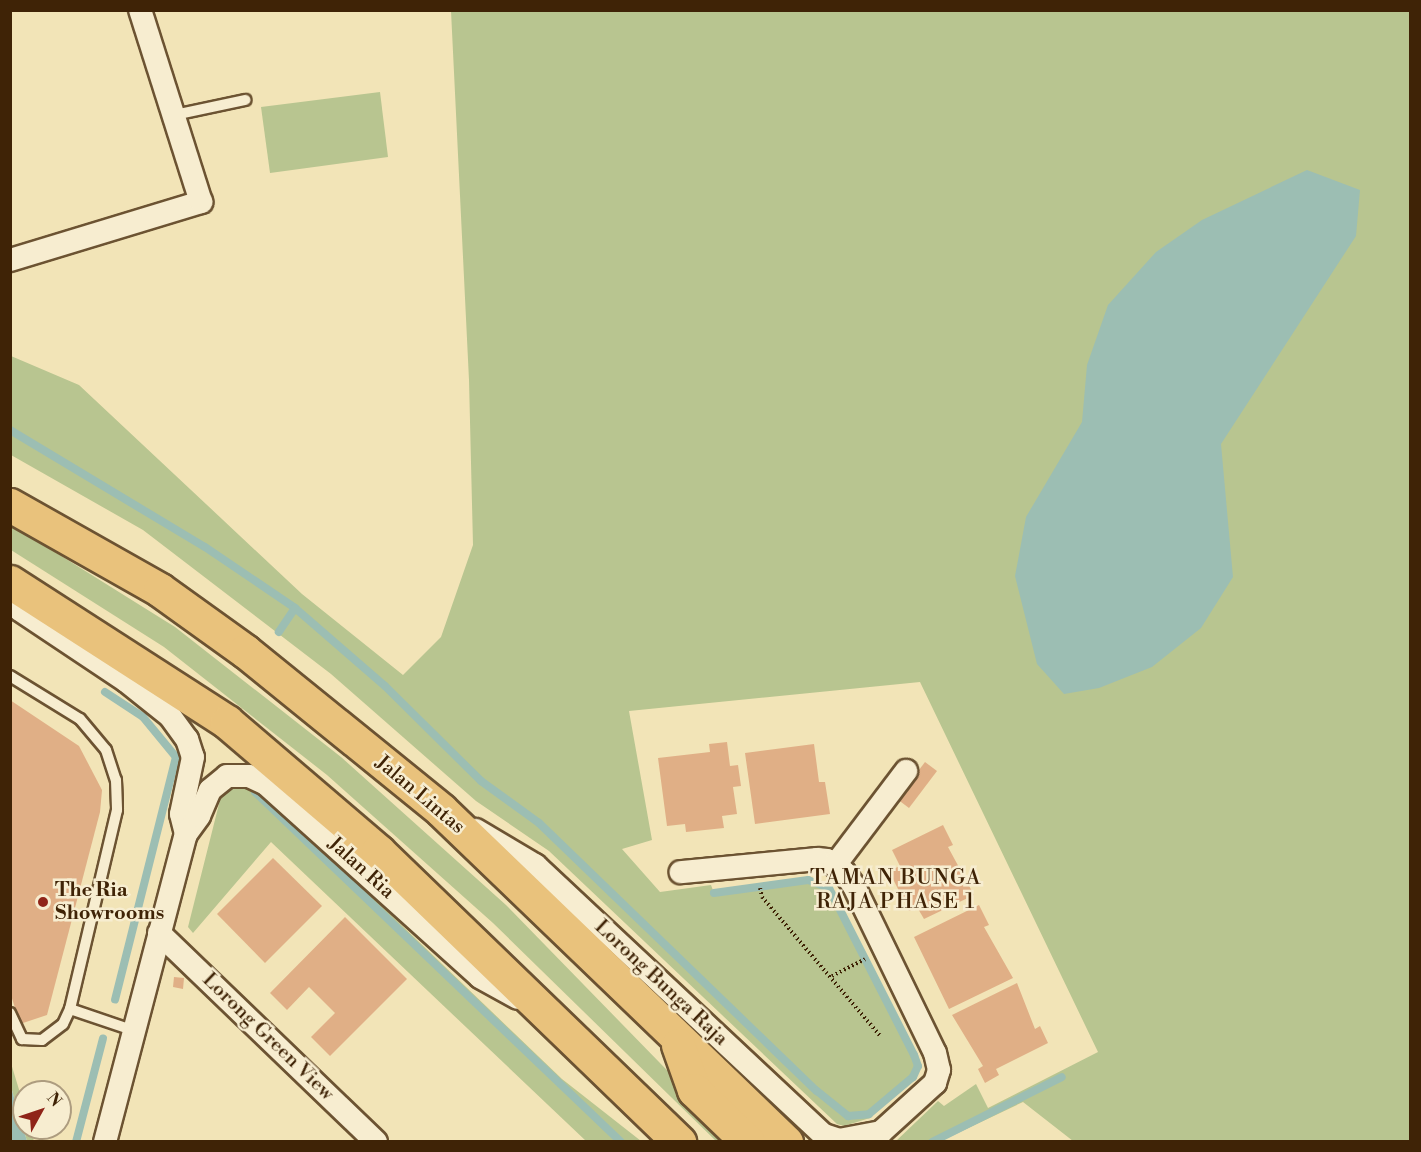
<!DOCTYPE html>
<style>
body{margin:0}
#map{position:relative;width:1421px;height:1152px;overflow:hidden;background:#f2e4b7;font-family:"Libre Bodoni",serif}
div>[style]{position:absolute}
.green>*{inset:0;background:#b8c590}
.water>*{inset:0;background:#9cbeb3}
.stream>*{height:8px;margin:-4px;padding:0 4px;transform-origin:4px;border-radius:4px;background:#9cbeb3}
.building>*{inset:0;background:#e0af86}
.path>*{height:4px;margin-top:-2px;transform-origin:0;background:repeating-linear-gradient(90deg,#3f2306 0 1.5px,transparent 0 4.5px)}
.roads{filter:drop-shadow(2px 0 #6c5332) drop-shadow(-2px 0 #6c5332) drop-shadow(0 2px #6c5332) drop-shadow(0 -2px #6c5332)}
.service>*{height:10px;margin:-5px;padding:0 5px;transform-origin:5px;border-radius:5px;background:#f7edd0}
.minor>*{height:22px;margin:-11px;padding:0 11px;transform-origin:11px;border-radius:11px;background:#f7edd0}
.trunk>*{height:33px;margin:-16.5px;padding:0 16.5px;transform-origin:16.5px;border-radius:16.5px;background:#e9c27c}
.dots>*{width:16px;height:16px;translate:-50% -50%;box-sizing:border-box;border:3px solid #f7edd0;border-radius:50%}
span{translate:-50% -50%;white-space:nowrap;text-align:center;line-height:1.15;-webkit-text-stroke:5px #f7edd0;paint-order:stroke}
.street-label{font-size:20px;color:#3f2306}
.poi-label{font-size:20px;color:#3f2306;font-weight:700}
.left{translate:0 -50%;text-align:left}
.neighbourhood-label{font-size:21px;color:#3f2306;letter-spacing:1.5px}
.frame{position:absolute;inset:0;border:12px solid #3f2306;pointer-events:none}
.north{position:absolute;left:12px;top:1080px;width:60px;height:60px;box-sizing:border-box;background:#f7edd0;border:2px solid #ad9c7f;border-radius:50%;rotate:50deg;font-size:16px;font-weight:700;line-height:24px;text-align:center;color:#3f2306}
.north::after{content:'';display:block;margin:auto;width:21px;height:27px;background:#8f2418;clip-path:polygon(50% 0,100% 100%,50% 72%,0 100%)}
</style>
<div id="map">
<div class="green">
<i style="clip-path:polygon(451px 11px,1410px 11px,1410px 1141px,1073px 1141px,1023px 1102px,941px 1141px,896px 1141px,938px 1101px,944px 1106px,976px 1084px,988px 1108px,1098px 1052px,920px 682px,629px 711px,652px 840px,622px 849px,660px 892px,711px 885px,714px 893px,808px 880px,822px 883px,836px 895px,918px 1066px,913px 1077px,869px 1114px,870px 1118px,844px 1126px,837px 1124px,549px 851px,476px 801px,331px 674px,143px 530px,11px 455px,11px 356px,79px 385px,302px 594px,403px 675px,441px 637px,473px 545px,469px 380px)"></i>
<i style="clip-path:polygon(380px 92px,388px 157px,270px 173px,261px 107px)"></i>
<i style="clip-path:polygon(10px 524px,175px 627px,341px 757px,506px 905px,736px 1141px,716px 1141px,493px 923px,327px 775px,164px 647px,11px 550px)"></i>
<i style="clip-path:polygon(249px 787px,272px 801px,562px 1079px,641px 1141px,586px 1141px,271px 842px,193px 933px,188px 927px,221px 796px,230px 788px)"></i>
<i style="clip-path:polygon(10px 1060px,24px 1106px,24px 1128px,30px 1128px,34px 1141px,27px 1141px,11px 1087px)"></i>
</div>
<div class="water">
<i style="clip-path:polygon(1307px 170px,1360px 190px,1356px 236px,1221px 444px,1233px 577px,1201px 628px,1152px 667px,1099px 688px,1064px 694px,1037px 664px,1015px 576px,1026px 517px,1082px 422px,1087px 365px,1108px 305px,1156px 252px,1202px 220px)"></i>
<i style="clip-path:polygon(10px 1087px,11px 1087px,27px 1141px,11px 1141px)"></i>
</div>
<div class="stream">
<i style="left:10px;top:430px;width:227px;rotate:31deg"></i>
<i style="left:205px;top:547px;width:109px;rotate:34.1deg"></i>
<i style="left:295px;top:608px;width:29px;rotate:124deg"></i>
<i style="left:295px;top:608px;width:119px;rotate:40.9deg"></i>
<i style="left:385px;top:686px;width:135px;rotate:44.7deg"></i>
<i style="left:481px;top:781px;width:72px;rotate:35.9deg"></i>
<i style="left:539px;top:823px;width:386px;rotate:44deg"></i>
<i style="left:817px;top:1091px;width:40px;rotate:39deg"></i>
<i style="left:848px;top:1116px;width:21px;rotate:-5deg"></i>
<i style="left:869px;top:1114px;width:57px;rotate:-40.1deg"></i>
<i style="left:913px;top:1077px;width:12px;rotate:-66deg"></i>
<i style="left:918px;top:1066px;width:12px;rotate:-110deg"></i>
<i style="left:914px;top:1055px;width:187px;rotate:-117deg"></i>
<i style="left:829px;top:888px;width:22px;rotate:-159deg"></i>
<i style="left:808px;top:880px;width:95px;rotate:172.1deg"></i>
<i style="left:105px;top:692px;width:45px;rotate:33.3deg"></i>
<i style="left:143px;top:717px;width:52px;rotate:50.5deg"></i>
<i style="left:176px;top:757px;width:250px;rotate:104.1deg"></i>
<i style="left:255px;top:792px;width:506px;rotate:43.72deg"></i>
<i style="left:76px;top:1142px;width:107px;rotate:-75.4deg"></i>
<i style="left:932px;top:1142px;width:145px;rotate:-26.6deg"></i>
</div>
<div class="building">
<i style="clip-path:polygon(10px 700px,79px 746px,102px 790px,100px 812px,47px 1015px,20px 1024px,10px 992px)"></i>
<i style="clip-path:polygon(727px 742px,730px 766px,738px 765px,741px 786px,733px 787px,737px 814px,722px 816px,724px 828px,686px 832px,685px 824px,667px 826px,658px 758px,710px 752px,709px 744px)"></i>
<i style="clip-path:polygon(814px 744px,819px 782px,825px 782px,830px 814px,755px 824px,745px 753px)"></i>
<i style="clip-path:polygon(925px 762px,937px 771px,909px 808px,897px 799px)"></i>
<i style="clip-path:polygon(943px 825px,953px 845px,948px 847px,974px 895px,924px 919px,917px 907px,909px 911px,889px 871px,900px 866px,892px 850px)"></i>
<i style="clip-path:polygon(273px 858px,322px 906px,265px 963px,217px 914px)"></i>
<i style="clip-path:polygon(979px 905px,989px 925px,984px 927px,1013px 978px,949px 1009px,914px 937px)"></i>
<i style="clip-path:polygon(345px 917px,407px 979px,330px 1056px,311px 1037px,335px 1013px,309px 987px,287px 1010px,270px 993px)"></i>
<i style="clip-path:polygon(174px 977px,184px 978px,183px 989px,173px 987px)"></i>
<i style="clip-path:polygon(1017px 983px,1035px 1029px,1040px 1026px,1048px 1043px,996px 1069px,999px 1075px,985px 1083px,978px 1069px,983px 1066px,952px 1015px)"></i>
</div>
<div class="path">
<i style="left:760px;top:888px;width:9px;rotate:77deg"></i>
<i style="left:762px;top:897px;width:184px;rotate:49.6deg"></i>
<i style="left:832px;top:976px;width:37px;rotate:-27deg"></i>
</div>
<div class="roads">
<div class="service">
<i style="left:174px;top:115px;width:73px;rotate:-11.9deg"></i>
<i style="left:10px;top:676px;width:82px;rotate:31.6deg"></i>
<i style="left:80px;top:719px;width:40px;rotate:50deg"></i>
<i style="left:106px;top:750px;width:32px;rotate:72deg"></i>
<i style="left:116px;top:780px;width:30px;rotate:88deg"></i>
<i style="left:117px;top:810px;width:204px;rotate:103.3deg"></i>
<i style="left:70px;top:1009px;width:69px;rotate:18.7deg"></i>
<i style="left:10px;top:1013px;width:29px;rotate:65deg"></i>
<i style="left:22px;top:1039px;width:20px;rotate:3deg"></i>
<i style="left:42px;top:1040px;width:26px;rotate:-37deg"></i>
<i style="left:63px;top:1024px;width:17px;rotate:-65deg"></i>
</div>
<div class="minor">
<i style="left:10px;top:260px;width:200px;rotate:-16.9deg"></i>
<i style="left:201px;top:202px;width:201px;rotate:-107.6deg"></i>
<i style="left:10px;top:597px;width:16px;rotate:52deg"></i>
<i style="left:20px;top:610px;width:128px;rotate:33.8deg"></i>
<i style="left:126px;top:681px;width:56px;rotate:38.5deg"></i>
<i style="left:170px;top:716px;width:29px;rotate:54deg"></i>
<i style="left:187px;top:739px;width:19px;rotate:72deg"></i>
<i style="left:193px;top:757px;width:58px;rotate:101.9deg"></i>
<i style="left:181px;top:814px;width:21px;rotate:76deg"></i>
<i style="left:476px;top:830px;width:69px;rotate:30.7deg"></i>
<i style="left:535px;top:865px;width:396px;rotate:43.1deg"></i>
<i style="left:824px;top:1135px;width:16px;rotate:18deg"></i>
<i style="left:839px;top:1140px;width:43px;rotate:-10.8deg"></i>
<i style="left:881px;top:1132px;width:73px;rotate:-42.2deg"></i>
<i style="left:935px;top:1083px;width:14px;rotate:-73deg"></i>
<i style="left:939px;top:1070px;width:17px;rotate:-103deg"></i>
<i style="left:935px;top:1053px;width:186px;rotate:-115.9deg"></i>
<i style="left:854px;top:886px;width:17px;rotate:-126deg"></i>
<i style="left:844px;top:872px;width:21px;rotate:-145deg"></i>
<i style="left:827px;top:860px;width:10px;rotate:-174deg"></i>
<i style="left:817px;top:859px;width:137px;rotate:174.5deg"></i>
<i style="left:835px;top:865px;width:118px;rotate:-52.9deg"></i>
<i style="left:159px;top:933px;width:301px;rotate:43.9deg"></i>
<i style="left:105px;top:1142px;width:318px;rotate:-75.3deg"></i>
<i style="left:186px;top:834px;width:22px;rotate:-54deg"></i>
<i style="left:199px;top:816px;width:28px;rotate:-67deg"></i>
<i style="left:210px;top:790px;width:22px;rotate:-39deg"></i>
<i style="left:227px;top:776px;width:22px"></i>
<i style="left:249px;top:776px;width:19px;rotate:25deg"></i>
<i style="left:266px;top:784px;width:288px;rotate:42deg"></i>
<i style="left:480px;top:977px;width:43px;rotate:28.9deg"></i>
</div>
<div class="trunk">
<i style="left:10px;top:505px;width:172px;rotate:29.5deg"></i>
<i style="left:160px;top:590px;width:105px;rotate:35.7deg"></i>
<i style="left:245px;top:651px;width:252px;rotate:39deg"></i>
<i style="left:441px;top:810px;width:479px;rotate:43.9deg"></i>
<i style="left:10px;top:582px;width:258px;rotate:32.8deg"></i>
<i style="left:227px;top:722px;width:199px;rotate:40.5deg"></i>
<i style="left:378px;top:851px;width:419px;rotate:44deg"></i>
<i style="left:678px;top:1045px;width:48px;rotate:70.4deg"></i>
<i style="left:694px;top:1090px;width:75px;rotate:43.9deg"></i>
</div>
</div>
<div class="dots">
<i style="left:43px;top:902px;background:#8f2418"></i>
</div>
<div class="street-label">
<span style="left:420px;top:795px;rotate:40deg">Jalan Lintas</span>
<span style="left:361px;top:868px;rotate:42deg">Jalan Ria</span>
<span style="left:661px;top:983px;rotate:43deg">Lorong Bunga Raja</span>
<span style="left:268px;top:1037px;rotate:44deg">Lorong Green View</span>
</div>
<div class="poi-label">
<span class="left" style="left:55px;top:902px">The Ria<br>Showrooms</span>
</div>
<div class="neighbourhood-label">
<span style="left:896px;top:890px">TAMAN BUNGA<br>RAJA PHASE 1</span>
</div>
<div class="frame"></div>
<div class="north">N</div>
</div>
